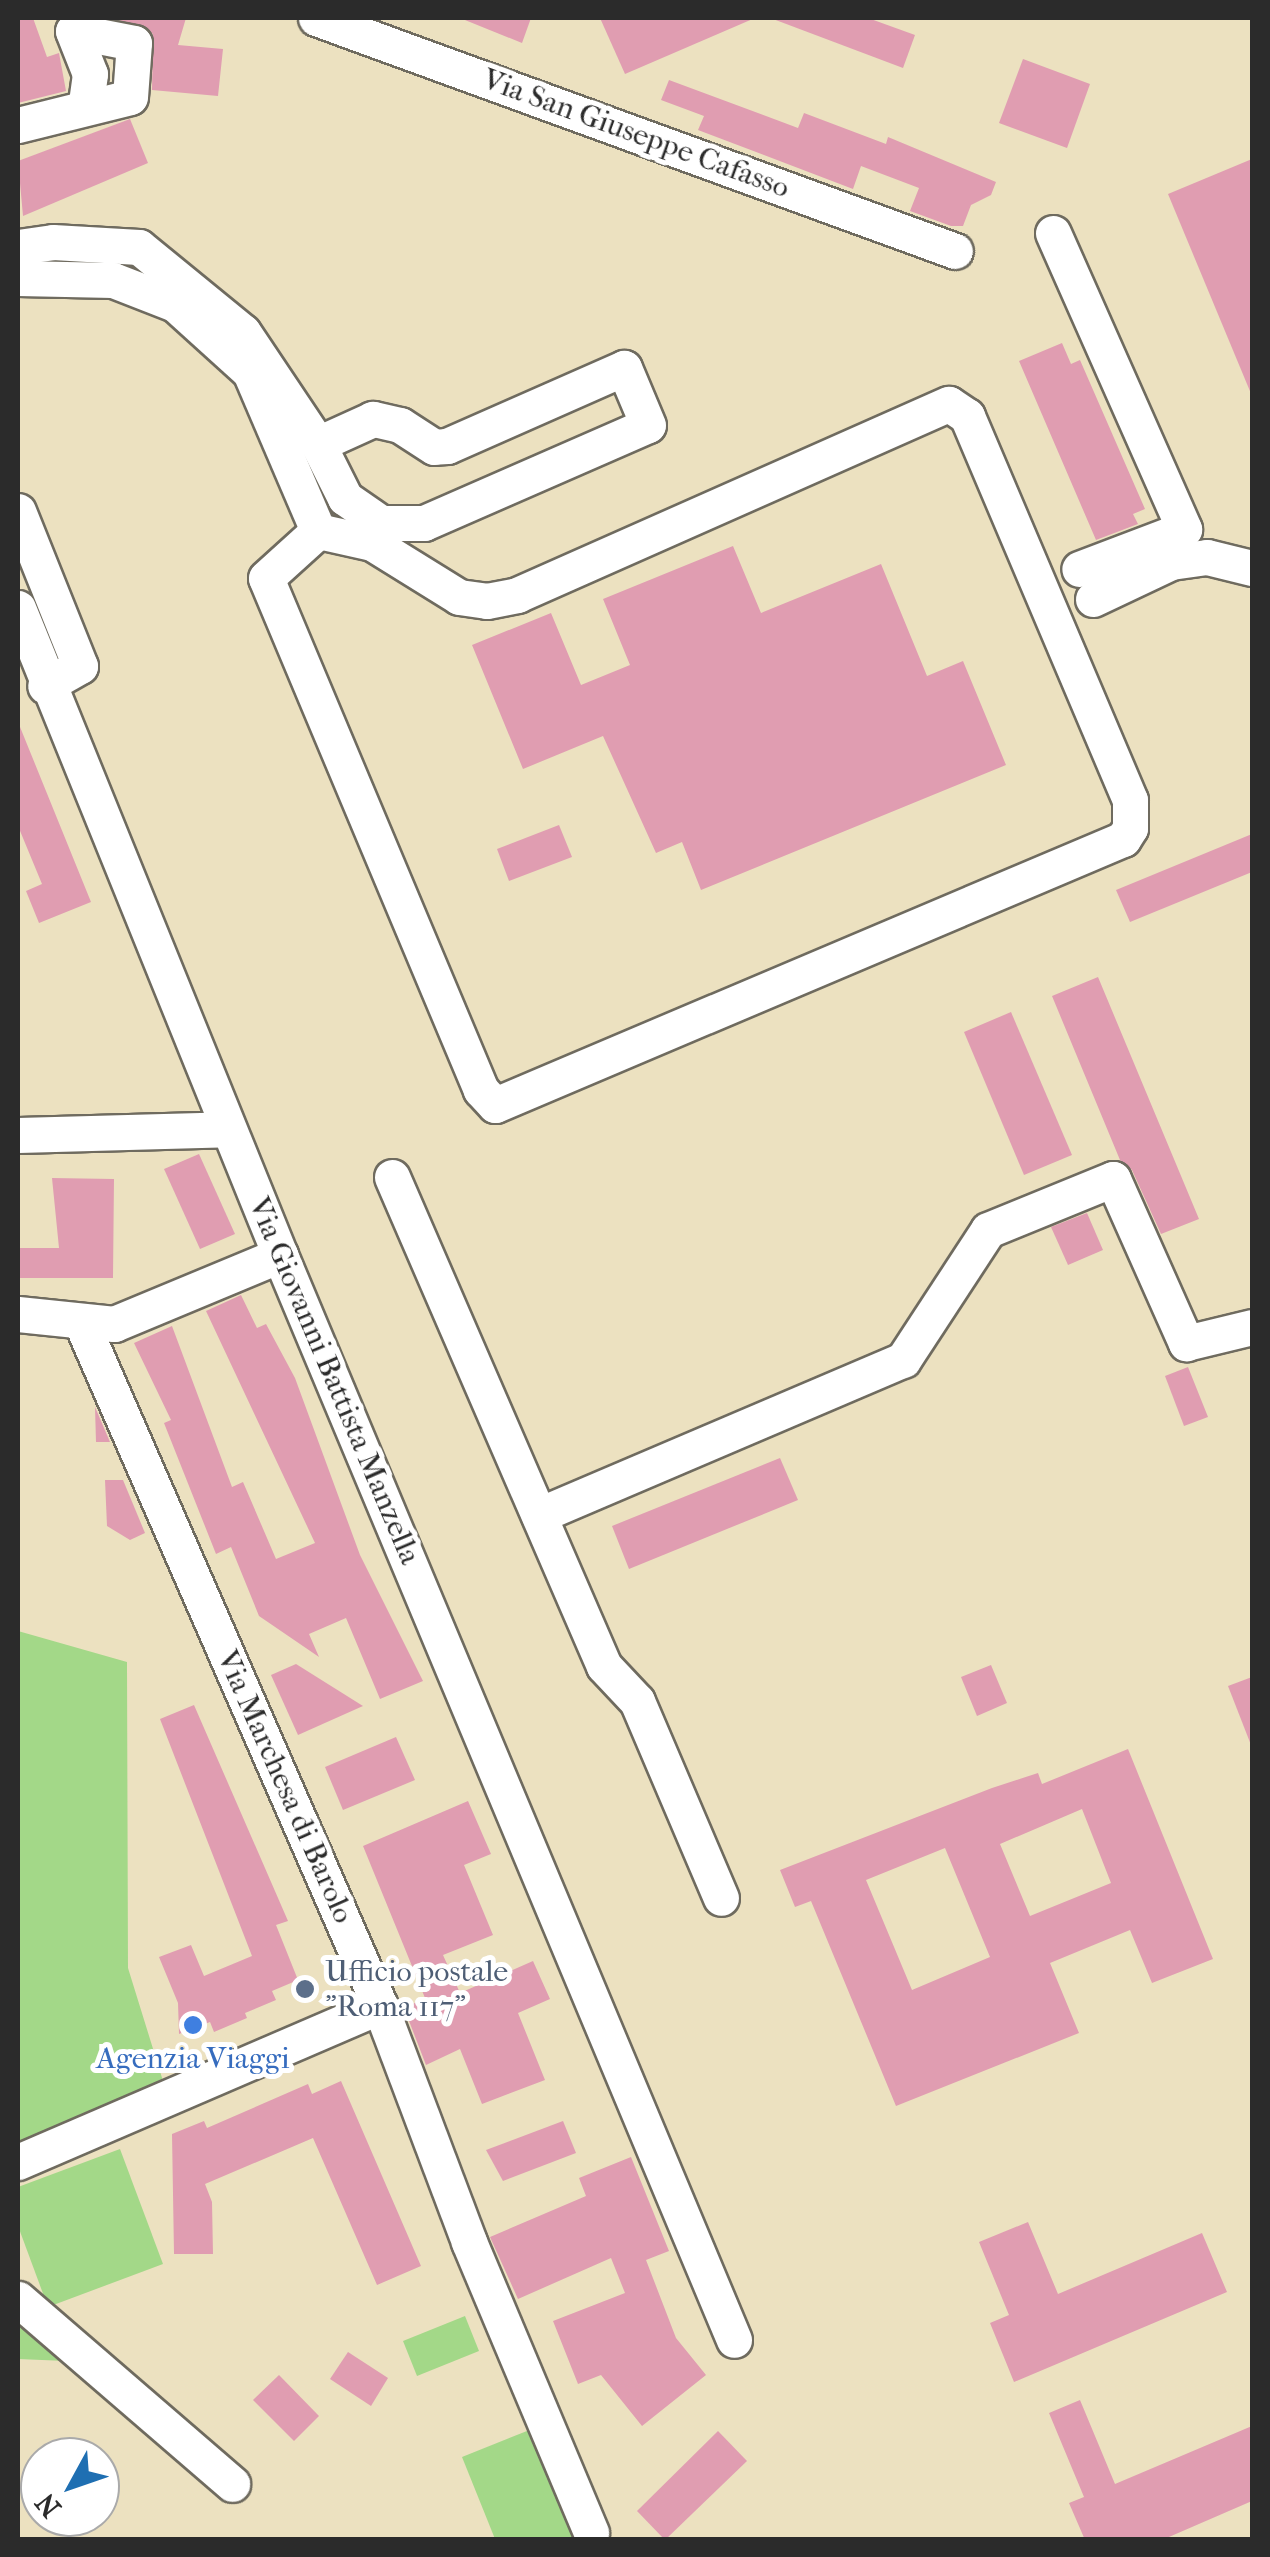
<!DOCTYPE html>
<style>
body{margin:0}
#map{position:relative;width:1270px;height:2557px;overflow:hidden;background:#ece1c0;font-family:"IM FELL French Canon",serif}
div>[style]{position:absolute}
.green>*{inset:0;background:#a3d888}
.building>*{inset:0;background:#e09db1}
.roads{filter:drop-shadow(2px 0 #6f6b5f) drop-shadow(-2px 0 #6f6b5f) drop-shadow(0 2px #6f6b5f) drop-shadow(0 -2px #6f6b5f)}
.minor>*{height:35px;margin:-17.5px;padding:0 17.5px;transform-origin:17.5px;border-radius:17.5px;background:#fff}
.dots>*{width:28px;height:28px;translate:-50% -50%;box-sizing:border-box;border:5px solid #fff;border-radius:50%}
span{translate:-50% -50%;white-space:nowrap;text-align:center;line-height:1.15;-webkit-text-stroke:10px #fff;paint-order:stroke}
.street-label{font-size:30px;color:#2b2b2b}
.service-label{font-size:30px;color:#4e5e75}
.left{translate:0 -50%;text-align:left}
.shop-label{font-size:30px;color:#366cbe}
.frame{position:absolute;inset:0;border:20px solid #2b2b2b;pointer-events:none}
.north{position:absolute;left:20px;top:2437px;width:100px;height:100px;box-sizing:border-box;background:#fff;border:2px solid #aaa;border-radius:50%;rotate:230deg;font-size:28px;font-weight:700;line-height:40px;text-align:center;color:#2b2b2b}
.north::after{content:'';display:block;margin:auto;width:35px;height:45px;background:#1f6fb2;clip-path:polygon(50% 0,100% 100%,50% 72%,0 100%)}
</style>
<div id="map">
<div class="green">
<i style="clip-path:polygon(18px 1631px,127px 1662px,128px 1968px,163px 2081px,18px 2146px)"></i>
<i style="clip-path:polygon(120px 2149px,163px 2264px,48px 2307px,18px 2226px,18px 2187px)"></i>
<i style="clip-path:polygon(465px 2316px,479px 2351px,417px 2376px,403px 2341px)"></i>
<i style="clip-path:polygon(18px 2317px,66px 2361px,18px 2359px)"></i>
<i style="clip-path:polygon(532px 2429px,576px 2539px,495px 2539px,462px 2457px)"></i>
</div>
<div class="building">
<i style="clip-path:polygon(18px 18px,33px 18px,47px 57px,59px 53px,66px 91px,18px 103px)"></i>
<i style="clip-path:polygon(114px 18px,186px 18px,178px 45px,223px 49px,218px 96px,152px 90px,153px 34px)"></i>
<i style="clip-path:polygon(460px 18px,531px 18px,522px 43px)"></i>
<i style="clip-path:polygon(600px 18px,755px 18px,625px 74px)"></i>
<i style="clip-path:polygon(868px 18px,915px 35px,903px 68px,773px 19px)"></i>
<i style="clip-path:polygon(1023px 59px,1090px 84px,1067px 148px,999px 123px)"></i>
<i style="clip-path:polygon(669px 80px,798px 128px,804px 113px,886px 144px,888px 137px,996px 182px,991px 195px,971px 205px,963px 226px,951px 226px,910px 211px,919px 188px,861px 166px,853px 189px,698px 130px,704px 116px,661px 100px)"></i>
<i style="clip-path:polygon(130px 119px,148px 163px,23px 216px,18px 161px)"></i>
<i style="clip-path:polygon(1252px 159px,1252px 396px,1168px 194px)"></i>
<i style="clip-path:polygon(1062px 343px,1071px 364px,1080px 360px,1145px 509px,1133px 514px,1138px 524px,1096px 540px,1019px 361px)"></i>
<i style="clip-path:polygon(733px 546px,761px 613px,881px 564px,927px 676px,963px 661px,1006px 765px,701px 890px,682px 842px,656px 853px,603px 736px,523px 769px,472px 645px,551px 613px,581px 685px,630px 665px,603px 599px)"></i>
<i style="clip-path:polygon(18px 722px,91px 902px,39px 923px,26px 891px,42px 884px,18px 826px)"></i>
<i style="clip-path:polygon(559px 825px,572px 857px,509px 881px,497px 849px)"></i>
<i style="clip-path:polygon(1252px 834px,1252px 872px,1130px 922px,1116px 890px)"></i>
<i style="clip-path:polygon(1098px 977px,1199px 1219px,1161px 1234px,1132px 1170px,1120px 1160px,1052px 996px)"></i>
<i style="clip-path:polygon(1011px 1012px,1072px 1155px,1024px 1175px,964px 1032px)"></i>
<i style="clip-path:polygon(199px 1154px,235px 1234px,200px 1249px,164px 1169px)"></i>
<i style="clip-path:polygon(52px 1178px,114px 1179px,113px 1278px,18px 1278px,18px 1248px,59px 1248px)"></i>
<i style="clip-path:polygon(1087px 1213px,1103px 1250px,1068px 1265px,1051px 1227px)"></i>
<i style="clip-path:polygon(241px 1295px,257px 1328px,266px 1324px,295px 1378px,360px 1555px,423px 1681px,380px 1699px,346px 1618px,309px 1634px,319px 1657px,259px 1616px,231px 1547px,216px 1554px,164px 1423px,171px 1420px,134px 1343px,172px 1326px,232px 1487px,243px 1482px,276px 1559px,315px 1543px,206px 1311px)"></i>
<i style="clip-path:polygon(1188px 1367px,1208px 1417px,1184px 1426px,1165px 1376px)"></i>
<i style="clip-path:polygon(95px 1407px,110px 1442px,96px 1442px)"></i>
<i style="clip-path:polygon(780px 1458px,798px 1500px,629px 1569px,612px 1526px)"></i>
<i style="clip-path:polygon(105px 1480px,123px 1480px,145px 1533px,130px 1540px,107px 1526px)"></i>
<i style="clip-path:polygon(296px 1664px,363px 1706px,298px 1735px,271px 1675px)"></i>
<i style="clip-path:polygon(991px 1665px,1007px 1703px,977px 1716px,961px 1677px)"></i>
<i style="clip-path:polygon(1252px 1677px,1252px 1745px,1251px 1745px,1228px 1686px)"></i>
<i style="clip-path:polygon(194px 1705px,288px 1921px,276px 1925px,298px 1980px,272px 1991px,276px 2000px,245px 2013px,247px 2018px,214px 2032px,210px 2022px,179px 2034px,178px 2003px,159px 1957px,191px 1945px,204px 1976px,252px 1956px,160px 1719px)"></i>
<i style="clip-path:polygon(396px 1737px,415px 1780px,343px 1810px,325px 1767px)"></i>
<i style="clip-path:polygon(evenodd,1128px 1749px,1213px 1959px,1152px 1983px,1130px 1930px,1050px 1963px,1079px 2033px,896px 2106px,811px 1901px,795px 1907px,780px 1870px,992px 1788px,1038px 1773px,1042px 1784px,1128px 1749px,1082px 1809px,1111px 1883px,1030px 1916px,1000px 1844px,1082px 1809px,1128px 1749px,945px 1848px,990px 1957px,912px 1990px,866px 1880px,945px 1848px)"></i>
<i style="clip-path:polygon(468px 1801px,491px 1854px,464px 1865px,493px 1935px,443px 1955px,460px 1993px,533px 1961px,550px 1999px,518px 2013px,545px 2080px,482px 2104px,460px 2049px,426px 2065px,404px 2008px,425px 1998px,363px 1846px)"></i>
<i style="clip-path:polygon(341px 2081px,421px 2266px,377px 2285px,313px 2138px,205px 2184px,212px 2202px,213px 2254px,174px 2254px,172px 2134px,204px 2121px,207px 2128px,308px 2084px,312px 2094px)"></i>
<i style="clip-path:polygon(563px 2121px,576px 2153px,503px 2181px,486px 2150px)"></i>
<i style="clip-path:polygon(631px 2157px,669px 2251px,646px 2260px,676px 2338px,706px 2375px,642px 2426px,601px 2375px,578px 2384px,553px 2321px,625px 2293px,611px 2258px,518px 2299px,490px 2237px,586px 2196px,579px 2178px)"></i>
<i style="clip-path:polygon(1028px 2222px,1058px 2294px,1202px 2233px,1227px 2292px,1014px 2382px,990px 2323px,1009px 2315px,979px 2242px)"></i>
<i style="clip-path:polygon(348px 2352px,388px 2378px,371px 2406px,330px 2379px)"></i>
<i style="clip-path:polygon(279px 2375px,319px 2416px,294px 2441px,253px 2400px)"></i>
<i style="clip-path:polygon(1080px 2400px,1115px 2484px,1252px 2426px,1252px 2501px,1162px 2540px,1085px 2540px,1069px 2503px,1084px 2497px,1049px 2413px)"></i>
<i style="clip-path:polygon(718px 2431px,747px 2461px,665px 2540px,637px 2511px)"></i>
</div>
<div class="roads">
<div class="minor">
<i style="left:316px;top:18px;width:680px;rotate:20.03deg"></i>
<i style="left:18px;top:125px;width:115px;rotate:-14deg"></i>
<i style="left:130px;top:97px;width:54px;rotate:-85.8deg"></i>
<i style="left:134px;top:43px;width:62px;rotate:-168.9deg"></i>
<i style="left:73px;top:31px;width:46px;rotate:68.4deg"></i>
<i style="left:90px;top:74px;width:30px;rotate:98deg"></i>
<i style="left:1053px;top:233px;width:324px;rotate:66.1deg"></i>
<i style="left:1184px;top:529px;width:112px;rotate:159.1deg"></i>
<i style="left:18px;top:247px;width:35px;rotate:-8deg"></i>
<i style="left:53px;top:242px;width:86px;rotate:3.3deg"></i>
<i style="left:139px;top:247px;width:134px;rotate:39.3deg"></i>
<i style="left:243px;top:332px;width:135px;rotate:56.2deg"></i>
<i style="left:318px;top:444px;width:60px;rotate:63.4deg"></i>
<i style="left:345px;top:498px;width:44px;rotate:34.8deg"></i>
<i style="left:381px;top:523px;width:43px"></i>
<i style="left:424px;top:523px;width:244px;rotate:-23.6deg"></i>
<i style="left:648px;top:425px;width:62px;rotate:-112.8deg"></i>
<i style="left:624px;top:368px;width:193px;rotate:156.2deg"></i>
<i style="left:447px;top:446px;width:13px;rotate:176deg"></i>
<i style="left:434px;top:447px;width:40px;rotate:-147.1deg"></i>
<i style="left:400px;top:425px;width:28px;rotate:-167deg"></i>
<i style="left:373px;top:419px;width:60px;rotate:155.6deg"></i>
<i style="left:18px;top:278px;width:95px;rotate:1.2deg"></i>
<i style="left:113px;top:280px;width:66px;rotate:21.2deg"></i>
<i style="left:175px;top:304px;width:101px;rotate:42.2deg"></i>
<i style="left:250px;top:372px;width:173px;rotate:66.8deg"></i>
<i style="left:949px;top:404px;width:22px;rotate:34deg"></i>
<i style="left:967px;top:416px;width:417px;rotate:67deg"></i>
<i style="left:1130px;top:800px;width:28px;rotate:90deg"></i>
<i style="left:1130px;top:828px;width:13px;rotate:122deg"></i>
<i style="left:1123px;top:839px;width:682px;rotate:157.04deg"></i>
<i style="left:495px;top:1105px;width:21px;rotate:-133deg"></i>
<i style="left:481px;top:1090px;width:555px;rotate:-112.78deg"></i>
<i style="left:266px;top:578px;width:70px;rotate:-42.1deg"></i>
<i style="left:318px;top:531px;width:55px;rotate:12.5deg"></i>
<i style="left:372px;top:543px;width:102px;rotate:31.8deg"></i>
<i style="left:459px;top:597px;width:28px;rotate:8deg"></i>
<i style="left:487px;top:601px;width:31px;rotate:-11deg"></i>
<i style="left:517px;top:595px;width:472px;rotate:-23.9deg"></i>
<i style="left:18px;top:511px;width:167px;rotate:68.2deg"></i>
<i style="left:80px;top:666px;width:40px;rotate:150.3deg"></i>
<i style="left:1093px;top:599px;width:86px;rotate:-25.4deg"></i>
<i style="left:1171px;top:562px;width:36px;rotate:-8deg"></i>
<i style="left:1207px;top:557px;width:46px;rotate:13.7deg"></i>
<i style="left:18px;top:608px;width:698px;rotate:67.95deg"></i>
<i style="left:280px;top:1255px;width:1176px;rotate:67.29deg"></i>
<i style="left:18px;top:1135px;width:210px;rotate:-1.6deg"></i>
<i style="left:392px;top:1177px;width:533px;rotate:66.56deg"></i>
<i style="left:604px;top:1666px;width:48px;rotate:46.7deg"></i>
<i style="left:637px;top:1701px;width:214px;rotate:66.9deg"></i>
<i style="left:18px;top:1314px;width:97px;rotate:5.9deg"></i>
<i style="left:114px;top:1324px;width:180px;rotate:-22.6deg"></i>
<i style="left:82px;top:1324px;width:744px;rotate:66.4deg"></i>
<i style="left:380px;top:2006px;width:252px;rotate:69.3deg"></i>
<i style="left:469px;top:2242px;width:315px;rotate:67.2deg"></i>
<i style="left:539px;top:1515px;width:396px;rotate:-23.1deg"></i>
<i style="left:903px;top:1360px;width:155px;rotate:-56.8deg"></i>
<i style="left:988px;top:1230px;width:135px;rotate:-22.2deg"></i>
<i style="left:1113px;top:1179px;width:180px;rotate:66deg"></i>
<i style="left:1186px;top:1343px;width:68px;rotate:-13.6deg"></i>
<i style="left:18px;top:2162px;width:394px;rotate:-23.3deg"></i>
<i style="left:18px;top:2299px;width:283px;rotate:40.8deg"></i>
</div>
</div>
<div class="dots">
<i style="left:305px;top:1989px;background:#5c6f8a"></i>
<i style="left:193px;top:2025px;background:#3f7fe0"></i>
</div>
<div class="street-label">
<span style="left:636px;top:134px;rotate:20deg">Via San Giuseppe Cafasso</span>
<span style="left:334px;top:1381px;rotate:67deg">Via Giovanni Battista Manzella</span>
<span style="left:285px;top:1787px;rotate:66deg">Via Marchesa di Barolo</span>
</div>
<div class="service-label">
<span class="left" style="left:325px;top:1989px">Ufficio postale<br>"Roma 117"</span>
</div>
<div class="shop-label">
<span style="left:193px;top:2059px">Agenzia Viaggi</span>
</div>
<div class="frame"></div>
<div class="north">N</div>
</div>
